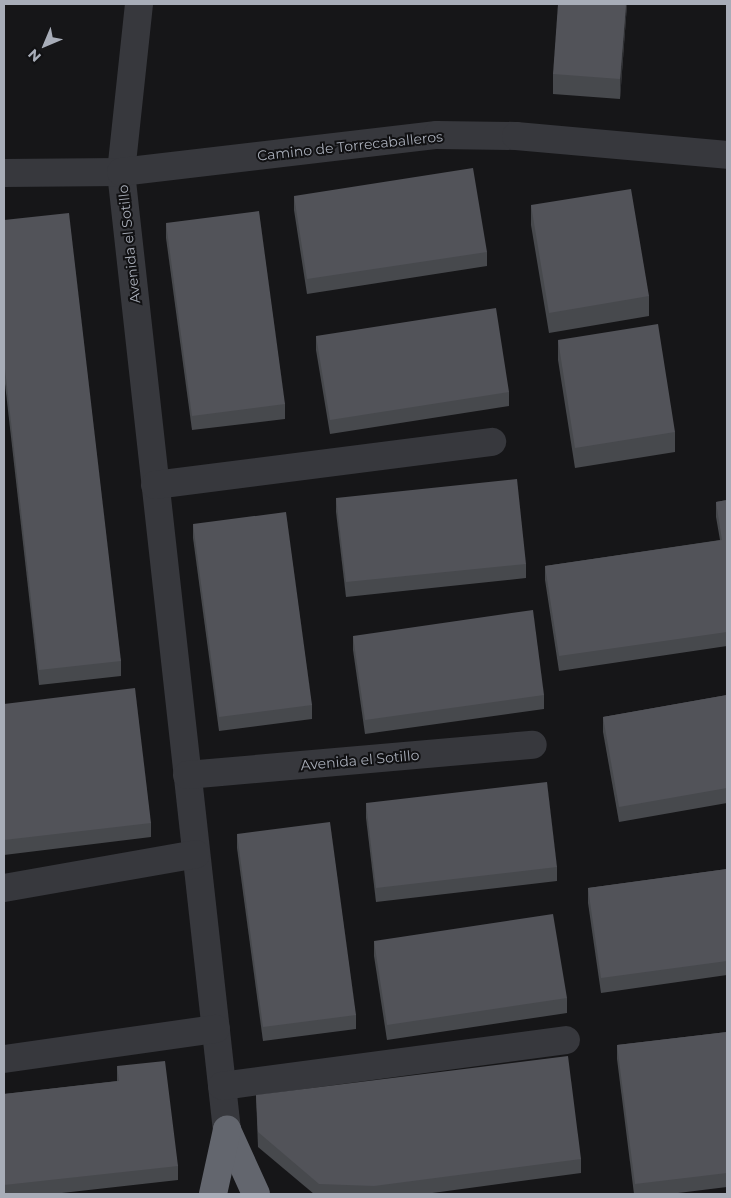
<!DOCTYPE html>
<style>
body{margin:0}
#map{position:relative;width:731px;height:1198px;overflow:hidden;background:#161618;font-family:Montserrat,sans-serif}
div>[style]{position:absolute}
.minor>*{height:28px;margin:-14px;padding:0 14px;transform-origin:14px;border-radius:14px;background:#37383d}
.highway>*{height:28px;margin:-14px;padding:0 14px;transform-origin:14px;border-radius:14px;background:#63666e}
.wall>*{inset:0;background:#47494d}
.shaded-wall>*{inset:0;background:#2f3033}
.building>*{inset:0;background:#525359}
span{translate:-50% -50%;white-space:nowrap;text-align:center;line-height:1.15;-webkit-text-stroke:4px #111113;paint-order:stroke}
.street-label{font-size:14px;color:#a8adb8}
.frame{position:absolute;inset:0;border:5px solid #a8adb8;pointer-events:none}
.north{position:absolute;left:20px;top:20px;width:50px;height:50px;-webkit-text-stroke:4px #111113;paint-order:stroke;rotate:225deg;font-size:14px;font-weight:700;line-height:20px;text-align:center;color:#a8adb8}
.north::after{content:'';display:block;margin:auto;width:18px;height:22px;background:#a8adb8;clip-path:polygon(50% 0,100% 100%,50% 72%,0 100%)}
</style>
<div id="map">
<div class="minor">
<i style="left:139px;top:4px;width:169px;rotate:96.1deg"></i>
<i style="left:121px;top:172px;width:964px;rotate:83.69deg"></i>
<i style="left:4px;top:173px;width:117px;rotate:-0.5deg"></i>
<i style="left:121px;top:172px;width:318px;rotate:-6.7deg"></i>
<i style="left:437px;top:135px;width:79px;rotate:0.7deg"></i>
<i style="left:516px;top:136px;width:212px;rotate:5.1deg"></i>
<i style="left:155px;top:485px;width:340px;rotate:-7.3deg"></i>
<i style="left:187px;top:775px;width:347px;rotate:-5deg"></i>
<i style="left:4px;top:888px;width:195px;rotate:-10deg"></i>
<i style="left:4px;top:1059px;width:214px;rotate:-8.1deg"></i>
<i style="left:222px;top:1086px;width:347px;rotate:-7.6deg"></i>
</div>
<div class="highway">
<i style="left:227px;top:1130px;width:70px;rotate:65.6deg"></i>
<i style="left:213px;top:1194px;width:66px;rotate:-77.7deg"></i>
</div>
<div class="wall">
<i style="clip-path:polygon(627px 4px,620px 99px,553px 94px,553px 74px)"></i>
<i style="clip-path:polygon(294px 196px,487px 252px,487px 266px,307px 294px,294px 210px)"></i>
<i style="clip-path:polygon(531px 205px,649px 296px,649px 316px,549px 333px,531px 225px)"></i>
<i style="clip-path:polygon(4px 220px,121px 661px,121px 676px,39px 685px,4px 375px)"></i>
<i style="clip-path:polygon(166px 223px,285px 404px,285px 419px,192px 430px,166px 238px)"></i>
<i style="clip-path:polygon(316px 336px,509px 392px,509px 406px,330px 434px,316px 350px)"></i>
<i style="clip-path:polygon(558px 340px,675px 432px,675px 452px,575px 468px,558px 360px)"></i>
<i style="clip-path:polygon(336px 498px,526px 564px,526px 578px,346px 597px,336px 512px)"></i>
<i style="clip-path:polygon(727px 500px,727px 646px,559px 671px,545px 580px,545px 566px,720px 540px,716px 517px,716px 502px)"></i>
<i style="clip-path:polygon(193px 524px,312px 705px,312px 719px,219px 731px,193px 538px)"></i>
<i style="clip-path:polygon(353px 636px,544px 695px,544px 709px,365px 734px,353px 650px)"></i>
<i style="clip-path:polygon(727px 695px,727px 803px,619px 822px,603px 732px,603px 717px)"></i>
<i style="clip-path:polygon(4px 704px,151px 823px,151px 837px,4px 855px)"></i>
<i style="clip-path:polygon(366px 803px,557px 867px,557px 881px,376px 902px,366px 818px)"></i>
<i style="clip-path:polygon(237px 834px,356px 1015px,356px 1029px,263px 1041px,237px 848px)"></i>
<i style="clip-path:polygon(727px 869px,727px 975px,601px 993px,588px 903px,588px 888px)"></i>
<i style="clip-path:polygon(374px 941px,567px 998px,567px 1013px,387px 1040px,374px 956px)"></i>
<i style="clip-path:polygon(727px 1032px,727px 1187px,670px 1194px,634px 1194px,617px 1059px,617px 1045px)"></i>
<i style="clip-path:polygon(117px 1066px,178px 1166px,178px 1180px,53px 1194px,4px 1194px,4px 1094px,117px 1081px)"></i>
<i style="clip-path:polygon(256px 1095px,581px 1159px,581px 1173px,425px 1194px,314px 1194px,258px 1147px)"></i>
</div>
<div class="shaded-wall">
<i style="clip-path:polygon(626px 4px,627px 4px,620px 99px,620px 79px)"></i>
</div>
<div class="building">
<i style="clip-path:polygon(558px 4px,626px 4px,620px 79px,553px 74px)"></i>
<i style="clip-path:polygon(473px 168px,487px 252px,307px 279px,294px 196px)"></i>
<i style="clip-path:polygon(631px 189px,649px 296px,549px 313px,531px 205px)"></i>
<i style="clip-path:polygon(259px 211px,285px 404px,192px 416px,166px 223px)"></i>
<i style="clip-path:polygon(69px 213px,121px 661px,39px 670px,4px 360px,4px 220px)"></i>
<i style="clip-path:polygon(496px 308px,509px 392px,330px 420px,316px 336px)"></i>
<i style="clip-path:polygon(658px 324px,675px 432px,575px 448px,558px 340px)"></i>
<i style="clip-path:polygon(517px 479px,526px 564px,346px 582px,336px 498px)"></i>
<i style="clip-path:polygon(727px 500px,727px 632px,559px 656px,545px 566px,722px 540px,716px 502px)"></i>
<i style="clip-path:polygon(286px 512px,312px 705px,219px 717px,193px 524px)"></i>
<i style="clip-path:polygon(533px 610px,544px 695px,365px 720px,353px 636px)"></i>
<i style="clip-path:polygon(135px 688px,151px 823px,4px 840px,4px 704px)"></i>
<i style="clip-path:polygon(727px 695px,727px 788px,619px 807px,603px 717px)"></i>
<i style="clip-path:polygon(547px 782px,557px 867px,376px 888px,366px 803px)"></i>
<i style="clip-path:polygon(330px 822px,356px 1015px,263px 1027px,237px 834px)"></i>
<i style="clip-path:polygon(727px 869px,727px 961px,601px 978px,588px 888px)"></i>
<i style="clip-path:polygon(553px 914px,567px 998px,387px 1025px,374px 941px)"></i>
<i style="clip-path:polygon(727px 1032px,727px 1173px,635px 1184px,617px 1045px)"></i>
<i style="clip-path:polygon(568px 1056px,581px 1159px,374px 1186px,319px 1184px,258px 1132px,256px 1095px)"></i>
<i style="clip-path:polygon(165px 1061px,178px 1166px,4px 1185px,4px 1094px,119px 1081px,117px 1066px)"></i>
</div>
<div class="street-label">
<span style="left:350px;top:146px;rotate:-6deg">Camino de Torrecaballeros</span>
<span style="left:129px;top:244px;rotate:-96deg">Avenida el Sotillo</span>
<span style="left:360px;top:760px;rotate:-5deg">Avenida el Sotillo</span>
</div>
<div class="frame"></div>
<div class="north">N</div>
</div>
